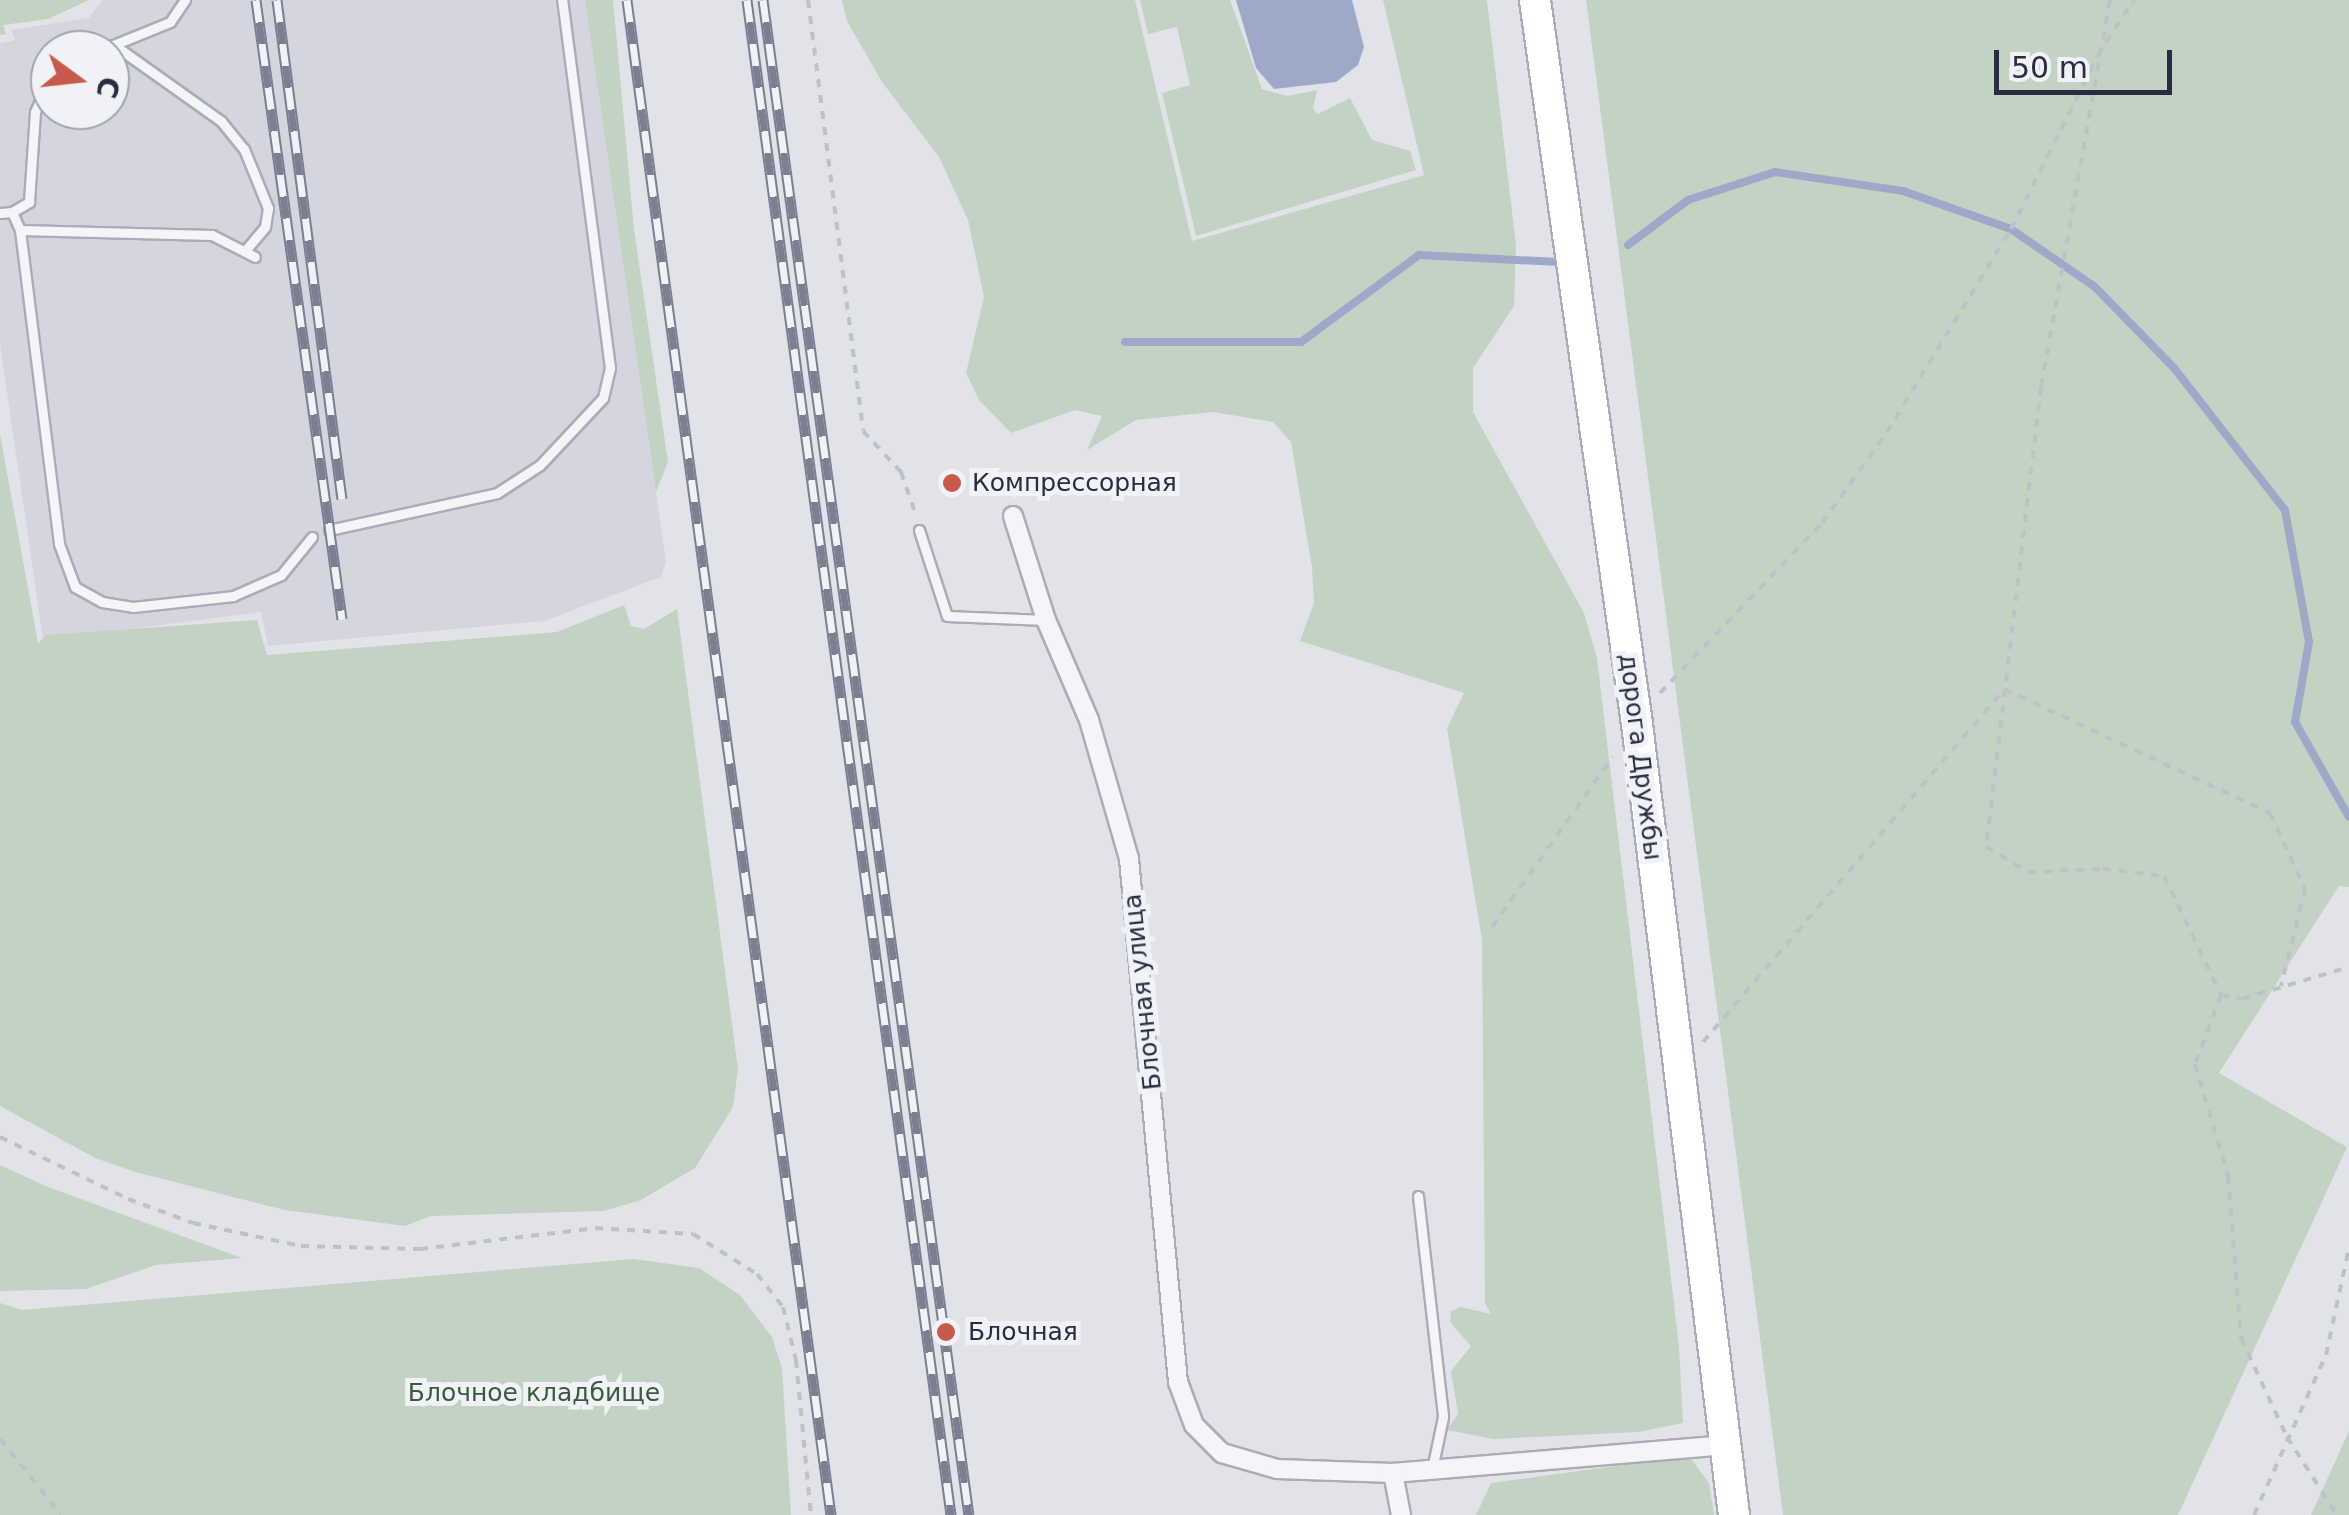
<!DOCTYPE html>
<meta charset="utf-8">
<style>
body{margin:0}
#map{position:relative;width:2349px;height:1515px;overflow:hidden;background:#e2e3e9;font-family:"DejaVu Sans",sans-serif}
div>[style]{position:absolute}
.built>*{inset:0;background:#d4d5de}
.green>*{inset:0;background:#c3d3c3}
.water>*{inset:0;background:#9ea8c8}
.stream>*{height:8px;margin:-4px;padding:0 4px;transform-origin:4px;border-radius:4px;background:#9ea8c8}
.path>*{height:4px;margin-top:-2px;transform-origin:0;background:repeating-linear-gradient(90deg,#bfc1c8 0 8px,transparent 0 16px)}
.roads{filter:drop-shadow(2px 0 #abacb7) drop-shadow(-2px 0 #abacb7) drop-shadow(0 2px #abacb7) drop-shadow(0 -2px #abacb7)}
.lane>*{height:9px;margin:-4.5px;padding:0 4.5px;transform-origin:4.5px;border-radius:4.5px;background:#f4f5f8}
.street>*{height:18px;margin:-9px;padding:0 9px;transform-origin:9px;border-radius:9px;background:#f4f5f8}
.primary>*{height:30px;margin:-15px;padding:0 15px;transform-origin:15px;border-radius:15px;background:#fff}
.rail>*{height:11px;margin-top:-5.5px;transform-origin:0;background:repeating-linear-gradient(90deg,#f1f2f7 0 22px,#7c7f92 0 44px);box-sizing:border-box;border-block:2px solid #7c7f92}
.dots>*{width:28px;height:28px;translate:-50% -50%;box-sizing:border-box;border:5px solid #f1f2f7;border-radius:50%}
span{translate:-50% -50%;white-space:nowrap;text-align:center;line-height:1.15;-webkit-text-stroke:10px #f1f2f7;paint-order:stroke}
.poi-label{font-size:25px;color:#2a2d41}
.left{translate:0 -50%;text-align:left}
.street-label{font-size:25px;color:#2a2d41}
.park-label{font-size:25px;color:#385c3b}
.north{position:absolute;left:30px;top:30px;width:100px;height:100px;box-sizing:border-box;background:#f1f2f7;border:2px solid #a1a3ae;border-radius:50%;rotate:105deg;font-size:28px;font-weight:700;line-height:40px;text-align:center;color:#2a2d41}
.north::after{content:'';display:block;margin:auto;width:35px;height:45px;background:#c8594d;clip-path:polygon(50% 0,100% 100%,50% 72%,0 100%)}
.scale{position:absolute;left:1994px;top:50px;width:178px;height:45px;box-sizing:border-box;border:5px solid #2a2d41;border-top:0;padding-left:12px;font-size:30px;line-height:35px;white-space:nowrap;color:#2a2d41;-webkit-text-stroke:8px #f1f2f7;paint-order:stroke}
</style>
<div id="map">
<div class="built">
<i style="clip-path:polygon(evenodd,102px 0,585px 0,666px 562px,661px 577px,544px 621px,268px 646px,261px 612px,43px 640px,0 344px,0 43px,15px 40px,11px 30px,89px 18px,102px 0,50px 50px,110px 50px,110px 110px,50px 110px,50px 50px)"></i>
</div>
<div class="green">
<i style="clip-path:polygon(0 0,89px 0,48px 19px,3px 25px,6px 34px,0 35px)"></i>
<i style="clip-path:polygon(585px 0,613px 0,634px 229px,668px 462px,656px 492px)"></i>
<i style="clip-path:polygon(842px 0,1135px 0,1192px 241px,1424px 175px,1383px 0,1487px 0,1516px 245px,1514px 306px,1473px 368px,1473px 412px,1584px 613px,1597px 658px,1679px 1346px,1683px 1423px,1639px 1432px,1493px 1439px,1447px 1430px,1458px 1414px,1451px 1371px,1471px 1346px,1450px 1322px,1451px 1311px,1461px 1307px,1491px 1314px,1485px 1303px,1482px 940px,1447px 728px,1464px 693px,1300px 641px,1314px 603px,1312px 567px,1291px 442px,1273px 422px,1213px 412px,1136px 420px,1087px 450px,1102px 416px,1075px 410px,1011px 433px,979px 400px,966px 373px,984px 297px,968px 220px,939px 157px,882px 82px,847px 21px)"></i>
<i style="clip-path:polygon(1140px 0,1230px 0,1262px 89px,1288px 96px,1317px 90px,1313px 109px,1318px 114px,1350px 98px,1372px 140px,1410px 151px,1416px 170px,1196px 236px,1162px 93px,1190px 85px,1177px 27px,1148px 34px)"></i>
<i style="clip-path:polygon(1586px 0,2349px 0,2349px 887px,2339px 886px,2219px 1073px,2347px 1147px,2178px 1515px,1783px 1515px)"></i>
<i style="clip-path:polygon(0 434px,38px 643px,47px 635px,257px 620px,267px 655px,557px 632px,624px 605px,631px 626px,644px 629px,677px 609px,738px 1069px,733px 1107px,695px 1168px,641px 1200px,604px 1211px,431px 1216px,405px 1226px,285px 1210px,135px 1172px,95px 1158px,0 1106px)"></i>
<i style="clip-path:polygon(0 1165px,48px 1187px,242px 1258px,156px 1265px,86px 1289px,0 1291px)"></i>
<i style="clip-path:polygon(634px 1259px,699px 1268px,740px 1295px,772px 1337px,782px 1368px,791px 1515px,0 1515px,0 1303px,22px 1310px)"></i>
<i style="clip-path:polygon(2349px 1431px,2349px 1515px,2311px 1515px)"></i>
<i style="clip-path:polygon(1689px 1456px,1709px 1483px,1714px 1515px,1476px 1515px,1491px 1483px)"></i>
</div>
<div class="water">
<i style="clip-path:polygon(1236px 0,1352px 0,1364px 47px,1358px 65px,1336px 82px,1274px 89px,1256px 68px)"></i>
</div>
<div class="stream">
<i style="left:1628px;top:245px;width:75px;rotate:-36.9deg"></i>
<i style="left:1688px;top:200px;width:91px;rotate:-17.8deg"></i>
<i style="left:1775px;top:172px;width:129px;rotate:8.4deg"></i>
<i style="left:1903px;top:191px;width:114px;rotate:19.4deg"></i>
<i style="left:2011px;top:229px;width:102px;rotate:34.6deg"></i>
<i style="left:2095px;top:287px;width:113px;rotate:45.7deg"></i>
<i style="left:2174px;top:368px;width:180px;rotate:52deg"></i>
<i style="left:2285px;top:510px;width:134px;rotate:79.7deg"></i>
<i style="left:2309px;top:642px;width:81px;rotate:99.9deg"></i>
<i style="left:2295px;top:722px;width:109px;rotate:60.4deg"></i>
<i style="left:1125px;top:342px;width:176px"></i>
<i style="left:1301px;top:342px;width:147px;rotate:-36.4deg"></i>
<i style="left:1419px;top:255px;width:140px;rotate:2.9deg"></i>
</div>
<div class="path">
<i style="left:808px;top:0;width:434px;rotate:82.7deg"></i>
<i style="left:863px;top:431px;width:56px;rotate:47.2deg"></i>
<i style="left:901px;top:472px;width:46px;rotate:70.8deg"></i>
<i style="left:2110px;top:0;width:393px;rotate:100.1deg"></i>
<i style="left:2041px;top:387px;width:463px;rotate:96.8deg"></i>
<i style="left:1986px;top:847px;width:49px;rotate:30.8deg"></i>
<i style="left:2028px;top:872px;width:75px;rotate:-2.3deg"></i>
<i style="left:2103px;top:869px;width:61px;rotate:6.5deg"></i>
<i style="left:2164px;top:876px;width:132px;rotate:64.4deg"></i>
<i style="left:2106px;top:42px;width:50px;rotate:-56.3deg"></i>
<i style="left:1660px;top:693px;width:235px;rotate:-46.4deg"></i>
<i style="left:1822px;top:523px;width:112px;rotate:-54.5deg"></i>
<i style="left:1887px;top:432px;width:238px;rotate:-58.6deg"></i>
<i style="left:2011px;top:229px;width:200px;rotate:-63.3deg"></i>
<i style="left:1492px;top:927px;width:209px;rotate:-54.6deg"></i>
<i style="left:2221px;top:995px;width:74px;rotate:110.6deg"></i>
<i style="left:2195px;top:1064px;width:117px;rotate:73.6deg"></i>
<i style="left:2228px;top:1176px;width:163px;rotate:85.4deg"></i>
<i style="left:2241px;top:1338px;width:109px;rotate:65.1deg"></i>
<i style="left:2287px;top:1437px;width:93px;rotate:57.3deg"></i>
<i style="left:2221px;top:995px;width:21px;rotate:11deg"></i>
<i style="left:2242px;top:999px;width:112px;rotate:-16.7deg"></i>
<i style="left:1703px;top:1042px;width:464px;rotate:-49.5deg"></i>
<i style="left:2004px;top:689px;width:293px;rotate:25deg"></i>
<i style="left:2270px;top:813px;width:84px;rotate:65.3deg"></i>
<i style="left:2305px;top:889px;width:100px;rotate:103.9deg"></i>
<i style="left:0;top:1137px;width:142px;rotate:25.8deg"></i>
<i style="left:128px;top:1199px;width:69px;rotate:20.3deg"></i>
<i style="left:193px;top:1223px;width:110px;rotate:12deg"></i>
<i style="left:301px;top:1246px;width:119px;rotate:1.4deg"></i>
<i style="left:420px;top:1249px;width:176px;rotate:-6.8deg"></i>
<i style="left:595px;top:1228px;width:98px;rotate:3.5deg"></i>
<i style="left:693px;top:1234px;width:75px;rotate:32deg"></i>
<i style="left:757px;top:1274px;width:42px;rotate:51.8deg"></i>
<i style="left:783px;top:1307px;width:55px;rotate:76.2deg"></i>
<i style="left:796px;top:1360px;width:156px;rotate:84.5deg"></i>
<i style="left:0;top:1439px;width:97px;rotate:51.2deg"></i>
<i style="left:2254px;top:1515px;width:175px;rotate:-65.8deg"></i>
<i style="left:2326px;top:1355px;width:109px;rotate:-77.9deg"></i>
</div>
<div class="roads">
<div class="lane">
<i style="left:114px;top:45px;width:131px;rotate:35.4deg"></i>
<i style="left:221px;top:121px;width:36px;rotate:51deg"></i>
<i style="left:244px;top:149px;width:64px;rotate:67.9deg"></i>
<i style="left:268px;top:208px;width:19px;rotate:99deg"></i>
<i style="left:265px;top:227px;width:30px;rotate:130deg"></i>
<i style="left:101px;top:50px;width:74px;rotate:-22.1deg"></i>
<i style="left:170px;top:22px;width:27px;rotate:-56deg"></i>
<i style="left:12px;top:212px;width:20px;rotate:-30deg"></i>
<i style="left:29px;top:202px;width:90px;rotate:-86.2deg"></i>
<i style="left:35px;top:112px;width:36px;rotate:-66deg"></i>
<i style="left:0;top:213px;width:12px;rotate:-5deg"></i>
<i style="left:12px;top:212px;width:20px;rotate:66deg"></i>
<i style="left:20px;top:230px;width:316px;rotate:82.9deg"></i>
<i style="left:59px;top:544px;width:46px;rotate:69.6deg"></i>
<i style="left:75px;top:587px;width:31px;rotate:29deg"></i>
<i style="left:102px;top:602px;width:31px;rotate:9deg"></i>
<i style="left:133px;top:607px;width:101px;rotate:-6.3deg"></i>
<i style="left:233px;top:596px;width:52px;rotate:-23.6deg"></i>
<i style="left:281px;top:575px;width:49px;rotate:-50.8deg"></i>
<i style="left:20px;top:230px;width:192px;rotate:1.5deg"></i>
<i style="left:212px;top:235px;width:48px;rotate:27.1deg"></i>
<i style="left:329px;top:530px;width:172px;rotate:-12.4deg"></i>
<i style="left:497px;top:493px;width:51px;rotate:-33.1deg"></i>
<i style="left:540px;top:465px;width:92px;rotate:-46.8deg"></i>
<i style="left:603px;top:398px;width:31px;rotate:-77deg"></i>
<i style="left:610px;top:368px;width:371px;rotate:-97.4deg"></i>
<i style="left:919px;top:530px;width:90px;rotate:72deg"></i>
<i style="left:947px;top:616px;width:99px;rotate:2.3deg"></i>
<i style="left:1418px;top:1196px;width:222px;rotate:83.5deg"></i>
<i style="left:1443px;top:1417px;width:53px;rotate:101.9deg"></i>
</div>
<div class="street">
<i style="left:1013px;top:516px;width:109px;rotate:72.4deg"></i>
<i style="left:1046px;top:620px;width:109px;rotate:66.7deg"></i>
<i style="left:1089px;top:720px;width:145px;rotate:73.9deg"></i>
<i style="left:1129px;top:859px;width:525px;rotate:84.65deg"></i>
<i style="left:1178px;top:1382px;width:46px;rotate:69.6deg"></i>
<i style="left:1194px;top:1425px;width:40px;rotate:45deg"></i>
<i style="left:1222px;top:1453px;width:57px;rotate:16.2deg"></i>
<i style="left:1277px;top:1469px;width:116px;rotate:2deg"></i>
<i style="left:1393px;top:1473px;width:332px;rotate:-4.8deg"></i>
<i style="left:1393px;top:1473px;width:43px;rotate:79.2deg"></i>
</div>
<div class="primary">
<i style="left:1535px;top:0;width:731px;rotate:81.98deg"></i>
<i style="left:1637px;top:724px;width:797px;rotate:83.01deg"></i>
</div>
</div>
<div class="rail">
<i style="left:256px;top:0;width:625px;rotate:82.09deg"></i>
<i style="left:277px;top:0;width:503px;rotate:82.58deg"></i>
<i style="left:627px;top:0;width:1529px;rotate:82.33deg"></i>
<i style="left:747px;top:0;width:1529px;rotate:82.33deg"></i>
<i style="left:763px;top:0;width:1529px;rotate:82.26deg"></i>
</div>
<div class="dots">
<i style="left:952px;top:483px;background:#c8594d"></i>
<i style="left:946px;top:1332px;background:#c8594d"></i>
</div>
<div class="poi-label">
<span class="left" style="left:972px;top:483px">Компрессорная</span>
<span class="left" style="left:968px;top:1332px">Блочная</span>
</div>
<div class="street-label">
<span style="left:1640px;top:757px;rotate:83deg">дорога Дружбы</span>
<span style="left:1143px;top:992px;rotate:-96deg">Блочная улица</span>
</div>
<div class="park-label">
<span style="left:534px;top:1393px">Блочное кладбище</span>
</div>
<div class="north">С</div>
<div class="scale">50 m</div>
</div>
